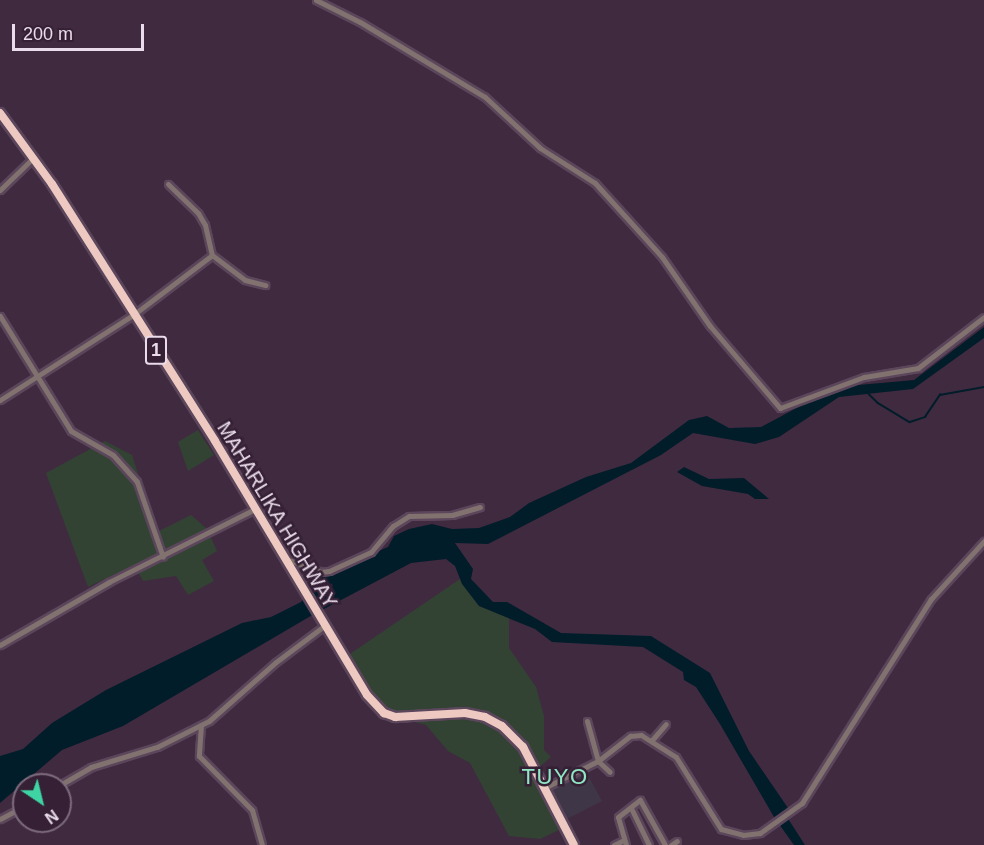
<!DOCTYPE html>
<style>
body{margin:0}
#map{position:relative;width:984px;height:845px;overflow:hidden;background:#402a40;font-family:Arial,sans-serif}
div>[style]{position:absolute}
.education>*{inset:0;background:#3f3647}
.green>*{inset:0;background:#324333}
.water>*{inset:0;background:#011d2a}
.stream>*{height:1.5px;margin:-0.75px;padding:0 0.75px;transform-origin:0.75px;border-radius:0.75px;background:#011d2a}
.roads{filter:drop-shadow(2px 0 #5b465b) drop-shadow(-2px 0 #5b465b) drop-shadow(0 2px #5b465b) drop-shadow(0 -2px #5b465b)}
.minor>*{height:5px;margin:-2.5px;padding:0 2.5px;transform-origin:2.5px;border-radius:2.5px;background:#81726f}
.highway>*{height:8px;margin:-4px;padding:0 4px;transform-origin:4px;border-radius:4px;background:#eec9c2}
span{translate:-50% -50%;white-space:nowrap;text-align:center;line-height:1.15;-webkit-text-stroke:5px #352035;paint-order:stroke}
.shield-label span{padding:2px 4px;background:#352035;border:2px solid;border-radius:4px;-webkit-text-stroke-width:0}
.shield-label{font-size:18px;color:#eadcea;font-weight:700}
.street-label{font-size:20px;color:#eadcea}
.quarter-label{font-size:22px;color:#8fe7c3;letter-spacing:1.5px}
.north{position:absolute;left:12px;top:773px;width:60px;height:60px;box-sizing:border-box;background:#352035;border:2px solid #7d6b7d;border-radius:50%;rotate:145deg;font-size:16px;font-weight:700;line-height:24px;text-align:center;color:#eadcea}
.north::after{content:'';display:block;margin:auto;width:21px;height:27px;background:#3ed4a3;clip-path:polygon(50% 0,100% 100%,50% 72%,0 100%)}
.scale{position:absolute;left:12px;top:24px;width:132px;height:27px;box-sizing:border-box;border:3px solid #eadcea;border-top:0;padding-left:8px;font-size:18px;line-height:21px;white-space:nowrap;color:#eadcea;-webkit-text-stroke:4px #352035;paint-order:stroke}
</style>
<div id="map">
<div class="education">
<i style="clip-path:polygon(584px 768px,602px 801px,567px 819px,550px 785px)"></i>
</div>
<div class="green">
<i style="clip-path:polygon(198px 430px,214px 455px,188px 471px,178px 442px)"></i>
<i style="clip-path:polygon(105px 441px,132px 455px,157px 532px,191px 515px,207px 529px,217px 551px,202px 560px,214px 581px,188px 595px,176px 576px,143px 581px,134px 565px,88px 587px,46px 473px)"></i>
<i style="clip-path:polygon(460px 579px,479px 606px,509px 617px,509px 648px,536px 687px,544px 716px,544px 750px,551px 757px,537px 769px,563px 828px,540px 839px,509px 836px,470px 763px,448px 751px,426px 725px,406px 720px,367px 695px,344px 658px)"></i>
</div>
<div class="water">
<i style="clip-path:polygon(984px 327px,984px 338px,913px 389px,839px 397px,779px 437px,755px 444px,693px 433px,661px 455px,488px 544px,455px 543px,473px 569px,471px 579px,493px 602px,507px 602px,561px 633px,651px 636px,710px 673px,749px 751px,788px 808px,785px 814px,805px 845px,794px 845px,774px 817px,720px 724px,696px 687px,684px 680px,683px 672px,643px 647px,552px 642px,535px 629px,479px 606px,462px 584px,455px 566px,446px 559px,411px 563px,309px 617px,123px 726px,62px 750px,0 803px,0 756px,23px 749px,52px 723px,106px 690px,242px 623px,271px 617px,301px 602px,313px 584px,325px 574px,388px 547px,394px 536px,409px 529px,432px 524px,452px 529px,479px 528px,510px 517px,529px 503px,586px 477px,631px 463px,689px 420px,707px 416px,729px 428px,761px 427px,836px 387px,914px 380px)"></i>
<i style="clip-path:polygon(684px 467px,709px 479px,744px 478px,769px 499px,755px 499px,748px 494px,702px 486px,677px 472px)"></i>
</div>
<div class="stream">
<i style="left:866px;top:391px;width:17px;rotate:45deg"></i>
<i style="left:878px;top:403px;width:37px;rotate:31deg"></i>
<i style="left:910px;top:422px;width:16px;rotate:-18deg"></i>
<i style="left:925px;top:417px;width:27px;rotate:-56deg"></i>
<i style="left:940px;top:395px;width:45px;rotate:-10.3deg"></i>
<i style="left:793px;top:813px;width:13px;rotate:-39deg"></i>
</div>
<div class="roads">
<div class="minor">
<i style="left:316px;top:0;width:49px;rotate:26.6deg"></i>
<i style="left:360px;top:22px;width:146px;rotate:31deg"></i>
<i style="left:485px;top:97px;width:75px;rotate:42.8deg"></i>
<i style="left:540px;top:148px;width:65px;rotate:32.5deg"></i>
<i style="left:595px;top:183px;width:100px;rotate:47.8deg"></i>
<i style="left:662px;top:257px;width:84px;rotate:55.2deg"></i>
<i style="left:710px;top:326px;width:108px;rotate:49.5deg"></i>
<i style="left:780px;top:408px;width:90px;rotate:-20.3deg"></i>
<i style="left:864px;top:377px;width:55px;rotate:-9.5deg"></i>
<i style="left:918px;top:368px;width:83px;rotate:-37.7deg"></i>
<i style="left:168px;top:184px;width:42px;rotate:44deg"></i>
<i style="left:198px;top:213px;width:14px;rotate:60deg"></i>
<i style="left:205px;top:225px;width:31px;rotate:77deg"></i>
<i style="left:212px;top:255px;width:41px;rotate:37.1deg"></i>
<i style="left:245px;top:280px;width:21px;rotate:14deg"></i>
<i style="left:0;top:190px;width:46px;rotate:-44.1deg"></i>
<i style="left:0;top:316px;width:135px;rotate:58.3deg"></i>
<i style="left:71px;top:431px;width:48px;rotate:29.7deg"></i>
<i style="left:113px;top:455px;width:36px;rotate:48deg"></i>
<i style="left:137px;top:482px;width:79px;rotate:70.9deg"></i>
<i style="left:0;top:400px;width:158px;rotate:-32.6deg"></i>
<i style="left:133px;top:315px;width:99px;rotate:-37.2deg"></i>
<i style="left:286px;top:559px;width:37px;rotate:20deg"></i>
<i style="left:321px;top:572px;width:8px;rotate:-7deg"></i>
<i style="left:329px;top:571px;width:46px;rotate:-24.3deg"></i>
<i style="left:371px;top:552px;width:34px;rotate:-50deg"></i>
<i style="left:393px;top:526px;width:19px;rotate:-32deg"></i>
<i style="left:409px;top:516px;width:43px;rotate:-1.3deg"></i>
<i style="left:452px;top:515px;width:29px;rotate:-16deg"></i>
<i style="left:0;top:645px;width:126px;rotate:-30deg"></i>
<i style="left:109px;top:582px;width:163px;rotate:-26.6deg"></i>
<i style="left:587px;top:721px;width:41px;rotate:74.6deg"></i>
<i style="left:598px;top:761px;width:16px;rotate:43deg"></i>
<i style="left:201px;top:725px;width:31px;rotate:94deg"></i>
<i style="left:199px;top:756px;width:76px;rotate:45.5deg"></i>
<i style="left:252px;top:810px;width:36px;rotate:74deg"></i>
<i style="left:652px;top:740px;width:21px;rotate:-49deg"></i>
<i style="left:60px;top:785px;width:36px;rotate:-30deg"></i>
<i style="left:91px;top:767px;width:69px;rotate:-16.9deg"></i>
<i style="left:157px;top:747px;width:58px;rotate:-26.6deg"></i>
<i style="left:209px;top:721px;width:89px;rotate:-41.4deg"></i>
<i style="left:276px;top:662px;width:60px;rotate:-36.9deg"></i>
<i style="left:546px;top:787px;width:58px;rotate:-26.6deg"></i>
<i style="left:598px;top:761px;width:41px;rotate:-38deg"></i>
<i style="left:630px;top:736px;width:11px;rotate:-5deg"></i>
<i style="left:641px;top:735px;width:41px;rotate:32.2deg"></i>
<i style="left:676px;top:757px;width:85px;rotate:58deg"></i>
<i style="left:721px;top:829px;width:23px;rotate:15deg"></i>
<i style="left:743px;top:835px;width:17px;rotate:-7deg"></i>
<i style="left:760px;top:833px;width:52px;rotate:-35.5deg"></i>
<i style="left:802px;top:803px;width:241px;rotate:-57.7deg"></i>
<i style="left:931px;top:599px;width:79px;rotate:-47.6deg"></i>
<i style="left:631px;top:808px;width:41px;rotate:64.1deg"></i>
<i style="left:0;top:819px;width:27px;rotate:-28deg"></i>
<i style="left:614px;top:845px;width:11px;rotate:-27deg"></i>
<i style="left:626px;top:845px;width:29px;rotate:-106deg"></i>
<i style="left:618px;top:817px;width:28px;rotate:-38deg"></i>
<i style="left:640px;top:800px;width:51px;rotate:60.9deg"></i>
<i style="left:671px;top:845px;width:7px;rotate:-34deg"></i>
</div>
<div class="highway">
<i style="left:0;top:113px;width:88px;rotate:53.8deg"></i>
<i style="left:52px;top:184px;width:304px;rotate:57.6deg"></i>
<i style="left:215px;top:441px;width:296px;rotate:59.1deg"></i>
<i style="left:367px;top:695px;width:25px;rotate:47deg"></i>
<i style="left:384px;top:713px;width:12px;rotate:20deg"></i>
<i style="left:395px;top:717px;width:70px;rotate:-3.3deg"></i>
<i style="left:465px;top:713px;width:20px;rotate:11deg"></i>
<i style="left:485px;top:717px;width:19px;rotate:28deg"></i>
<i style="left:502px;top:726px;width:30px;rotate:45deg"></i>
<i style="left:523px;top:747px;width:110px;rotate:62.5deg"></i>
</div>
</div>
<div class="shield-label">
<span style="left:156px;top:350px">1</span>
</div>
<div class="street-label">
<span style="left:277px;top:515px;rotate:59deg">MAHARLIKA HIGHWAY</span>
</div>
<div class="quarter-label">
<span style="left:555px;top:777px">TUYO</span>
</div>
<div class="north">N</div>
<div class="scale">200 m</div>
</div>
